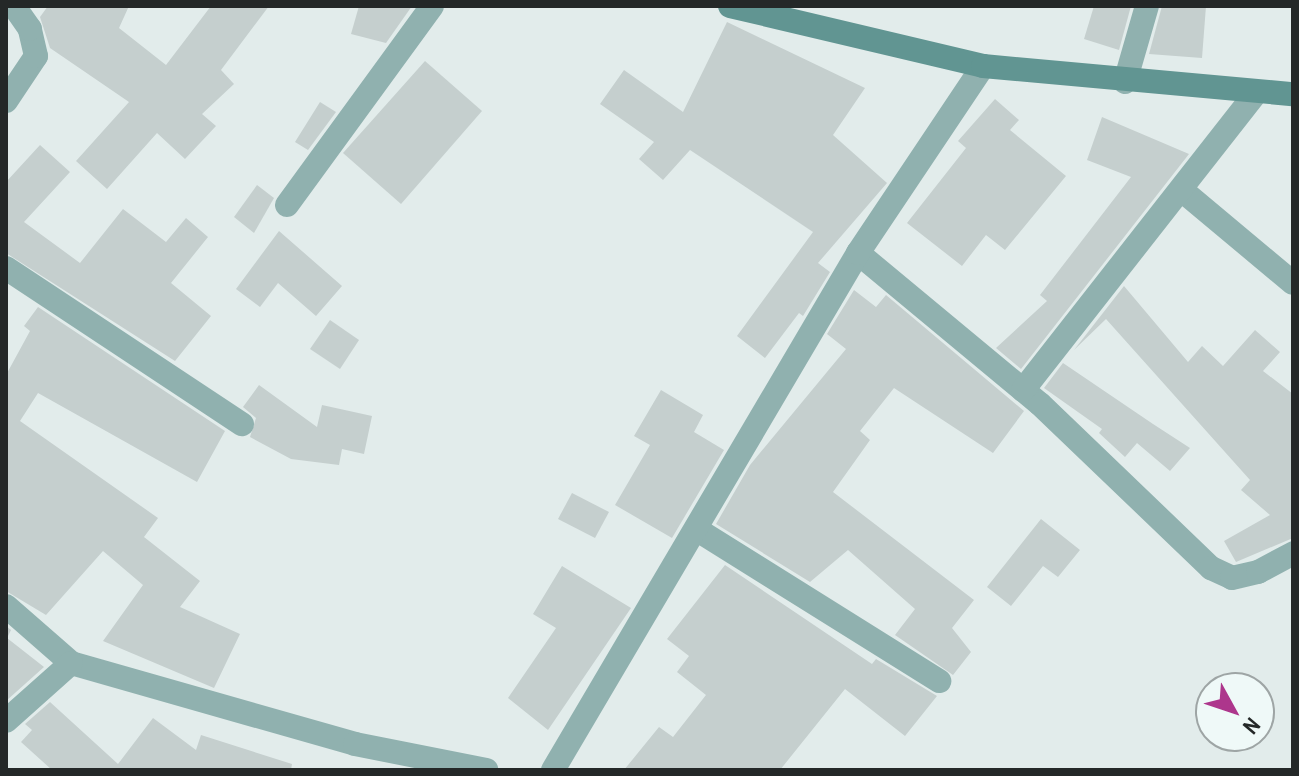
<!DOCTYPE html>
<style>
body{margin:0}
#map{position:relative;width:1299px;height:776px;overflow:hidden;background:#e2eceb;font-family:"Archivo Narrow",sans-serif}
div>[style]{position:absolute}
.building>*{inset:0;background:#c5cfce}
.street>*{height:24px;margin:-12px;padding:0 12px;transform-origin:12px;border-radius:12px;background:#90b1af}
.secondary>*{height:24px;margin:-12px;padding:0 12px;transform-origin:12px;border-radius:12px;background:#619592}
span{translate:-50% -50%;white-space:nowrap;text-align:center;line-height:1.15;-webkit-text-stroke:8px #eff9f8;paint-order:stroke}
.frame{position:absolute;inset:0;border:8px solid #242828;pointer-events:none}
.north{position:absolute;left:1195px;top:672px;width:80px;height:80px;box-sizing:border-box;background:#eff9f8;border:2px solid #9ea5a5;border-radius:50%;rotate:130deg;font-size:22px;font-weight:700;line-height:32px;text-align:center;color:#242828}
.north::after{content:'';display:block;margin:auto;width:28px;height:36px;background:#ad368c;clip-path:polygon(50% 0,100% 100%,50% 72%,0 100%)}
</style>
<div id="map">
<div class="building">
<i style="clip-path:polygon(48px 6px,129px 6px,119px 28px,166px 65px,211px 6px,269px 6px,221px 70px,234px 84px,202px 114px,216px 126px,185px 159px,157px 133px,107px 189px,76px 161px,129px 102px,50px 48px,40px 17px)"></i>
<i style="clip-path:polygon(359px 6px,412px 6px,386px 43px,351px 34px)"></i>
<i style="clip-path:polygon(1094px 6px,1131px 6px,1119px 50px,1084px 39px)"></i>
<i style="clip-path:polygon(1162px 6px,1206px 6px,1202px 58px,1149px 54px)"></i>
<i style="clip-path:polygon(727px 22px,865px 88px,833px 135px,887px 183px,818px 263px,830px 272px,803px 316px,799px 313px,765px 358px,737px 336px,813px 232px,690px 150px,663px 180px,639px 159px,654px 142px,600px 104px,624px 70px,683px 112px)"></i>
<i style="clip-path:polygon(425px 61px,482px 111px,401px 204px,343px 153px)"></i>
<i style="clip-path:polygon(995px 99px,1019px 120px,1010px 130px,1066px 176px,1005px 250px,986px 235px,962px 266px,907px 223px,966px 148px,958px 141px)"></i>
<i style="clip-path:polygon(320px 102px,336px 112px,308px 150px,295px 142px)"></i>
<i style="clip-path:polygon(1102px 117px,1189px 154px,1021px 369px,996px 348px,1047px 301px,1040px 295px,1131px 177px,1087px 160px)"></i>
<i style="clip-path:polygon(40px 145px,70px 172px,24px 222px,80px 263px,123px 209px,166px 242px,186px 218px,208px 237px,171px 283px,211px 316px,175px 361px,6px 253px,6px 182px)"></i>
<i style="clip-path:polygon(257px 185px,274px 198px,254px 233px,234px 217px)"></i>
<i style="clip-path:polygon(279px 231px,342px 286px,316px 316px,278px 283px,260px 307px,236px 289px)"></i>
<i style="clip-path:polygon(1124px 286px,1188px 362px,1202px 346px,1223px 366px,1255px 330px,1280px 352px,1263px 371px,1293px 394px,1293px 538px,1236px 562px,1224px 541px,1270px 515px,1241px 490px,1250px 480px,1106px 319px,1074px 350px)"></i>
<i style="clip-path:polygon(854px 290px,876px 307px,886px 295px,1024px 411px,993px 453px,894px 388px,860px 431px,870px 440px,833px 492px,974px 600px,952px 628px,971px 652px,953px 675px,895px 635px,915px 609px,848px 550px,810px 582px,716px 524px,750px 465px,846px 349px,827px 334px)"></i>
<i style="clip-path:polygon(38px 307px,225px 431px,197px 482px,38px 393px,20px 421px,158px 518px,144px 537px,200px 581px,180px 607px,240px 634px,214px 688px,103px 641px,143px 585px,103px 551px,46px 615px,6px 591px,6px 375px,30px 331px,24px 326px)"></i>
<i style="clip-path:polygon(330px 320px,359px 340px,340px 369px,310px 349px)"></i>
<i style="clip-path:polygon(1063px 363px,1153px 424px,1190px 448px,1170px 471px,1137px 443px,1125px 457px,1099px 433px,1102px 429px,1044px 388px)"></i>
<i style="clip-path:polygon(259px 385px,317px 427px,322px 405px,372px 416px,364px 454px,342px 449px,339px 465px,291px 459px,250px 437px,256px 418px,243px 407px)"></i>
<i style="clip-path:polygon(661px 390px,703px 415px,694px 432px,724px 450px,672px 538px,615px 505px,650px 445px,634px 436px)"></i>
<i style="clip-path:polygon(572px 493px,609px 512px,595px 538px,558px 519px)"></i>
<i style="clip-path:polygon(1041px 519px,1080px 550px,1058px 577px,1043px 566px,1011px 606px,987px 587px)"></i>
<i style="clip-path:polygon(725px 565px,872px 664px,876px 659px,937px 696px,905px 736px,845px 689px,780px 770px,624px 770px,659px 727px,673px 737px,706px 695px,677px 672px,689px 656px,667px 639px)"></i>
<i style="clip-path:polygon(562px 566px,631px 608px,548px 730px,508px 698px,556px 628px,533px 614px)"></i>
<i style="clip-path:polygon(6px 626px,11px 630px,7px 638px,44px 667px,6px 701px)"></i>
<i style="clip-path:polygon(50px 702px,118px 764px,153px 718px,196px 750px,201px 735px,292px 764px,291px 770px,52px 770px,21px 742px,32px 730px,25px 724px)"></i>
</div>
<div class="street">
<i style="left:1125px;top:82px;width:79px;rotate:-73.9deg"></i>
<i style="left:6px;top:101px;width:54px;rotate:-56.3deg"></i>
<i style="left:36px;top:56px;width:28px;rotate:-103deg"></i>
<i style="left:30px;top:29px;width:28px;rotate:-125deg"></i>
<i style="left:1184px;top:192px;width:142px;rotate:39.9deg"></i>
<i style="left:287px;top:205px;width:246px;rotate:-53.9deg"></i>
<i style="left:858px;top:253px;width:236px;rotate:39.7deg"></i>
<i style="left:1040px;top:404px;width:237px;rotate:43.8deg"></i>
<i style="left:1211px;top:568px;width:23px;rotate:25deg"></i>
<i style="left:1232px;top:578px;width:27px;rotate:-13deg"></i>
<i style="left:1258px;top:572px;width:40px;rotate:-28deg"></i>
<i style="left:6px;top:268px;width:283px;rotate:33.5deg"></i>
<i style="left:1023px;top:390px;width:376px;rotate:-51.9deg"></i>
<i style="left:696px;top:529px;width:287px;rotate:32deg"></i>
<i style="left:6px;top:606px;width:86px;rotate:41.2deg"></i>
<i style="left:71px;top:663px;width:295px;rotate:15.9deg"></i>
<i style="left:355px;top:744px;width:134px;rotate:11.2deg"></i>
<i style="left:6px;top:721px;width:87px;rotate:-41.7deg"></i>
<i style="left:553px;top:770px;width:600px;rotate:-59.46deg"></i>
<i style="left:858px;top:253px;width:225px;rotate:-56.2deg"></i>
</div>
<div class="secondary">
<i style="left:730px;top:6px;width:260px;rotate:13.3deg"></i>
<i style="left:983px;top:66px;width:311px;rotate:5.2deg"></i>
</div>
<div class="frame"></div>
<div class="north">N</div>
</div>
